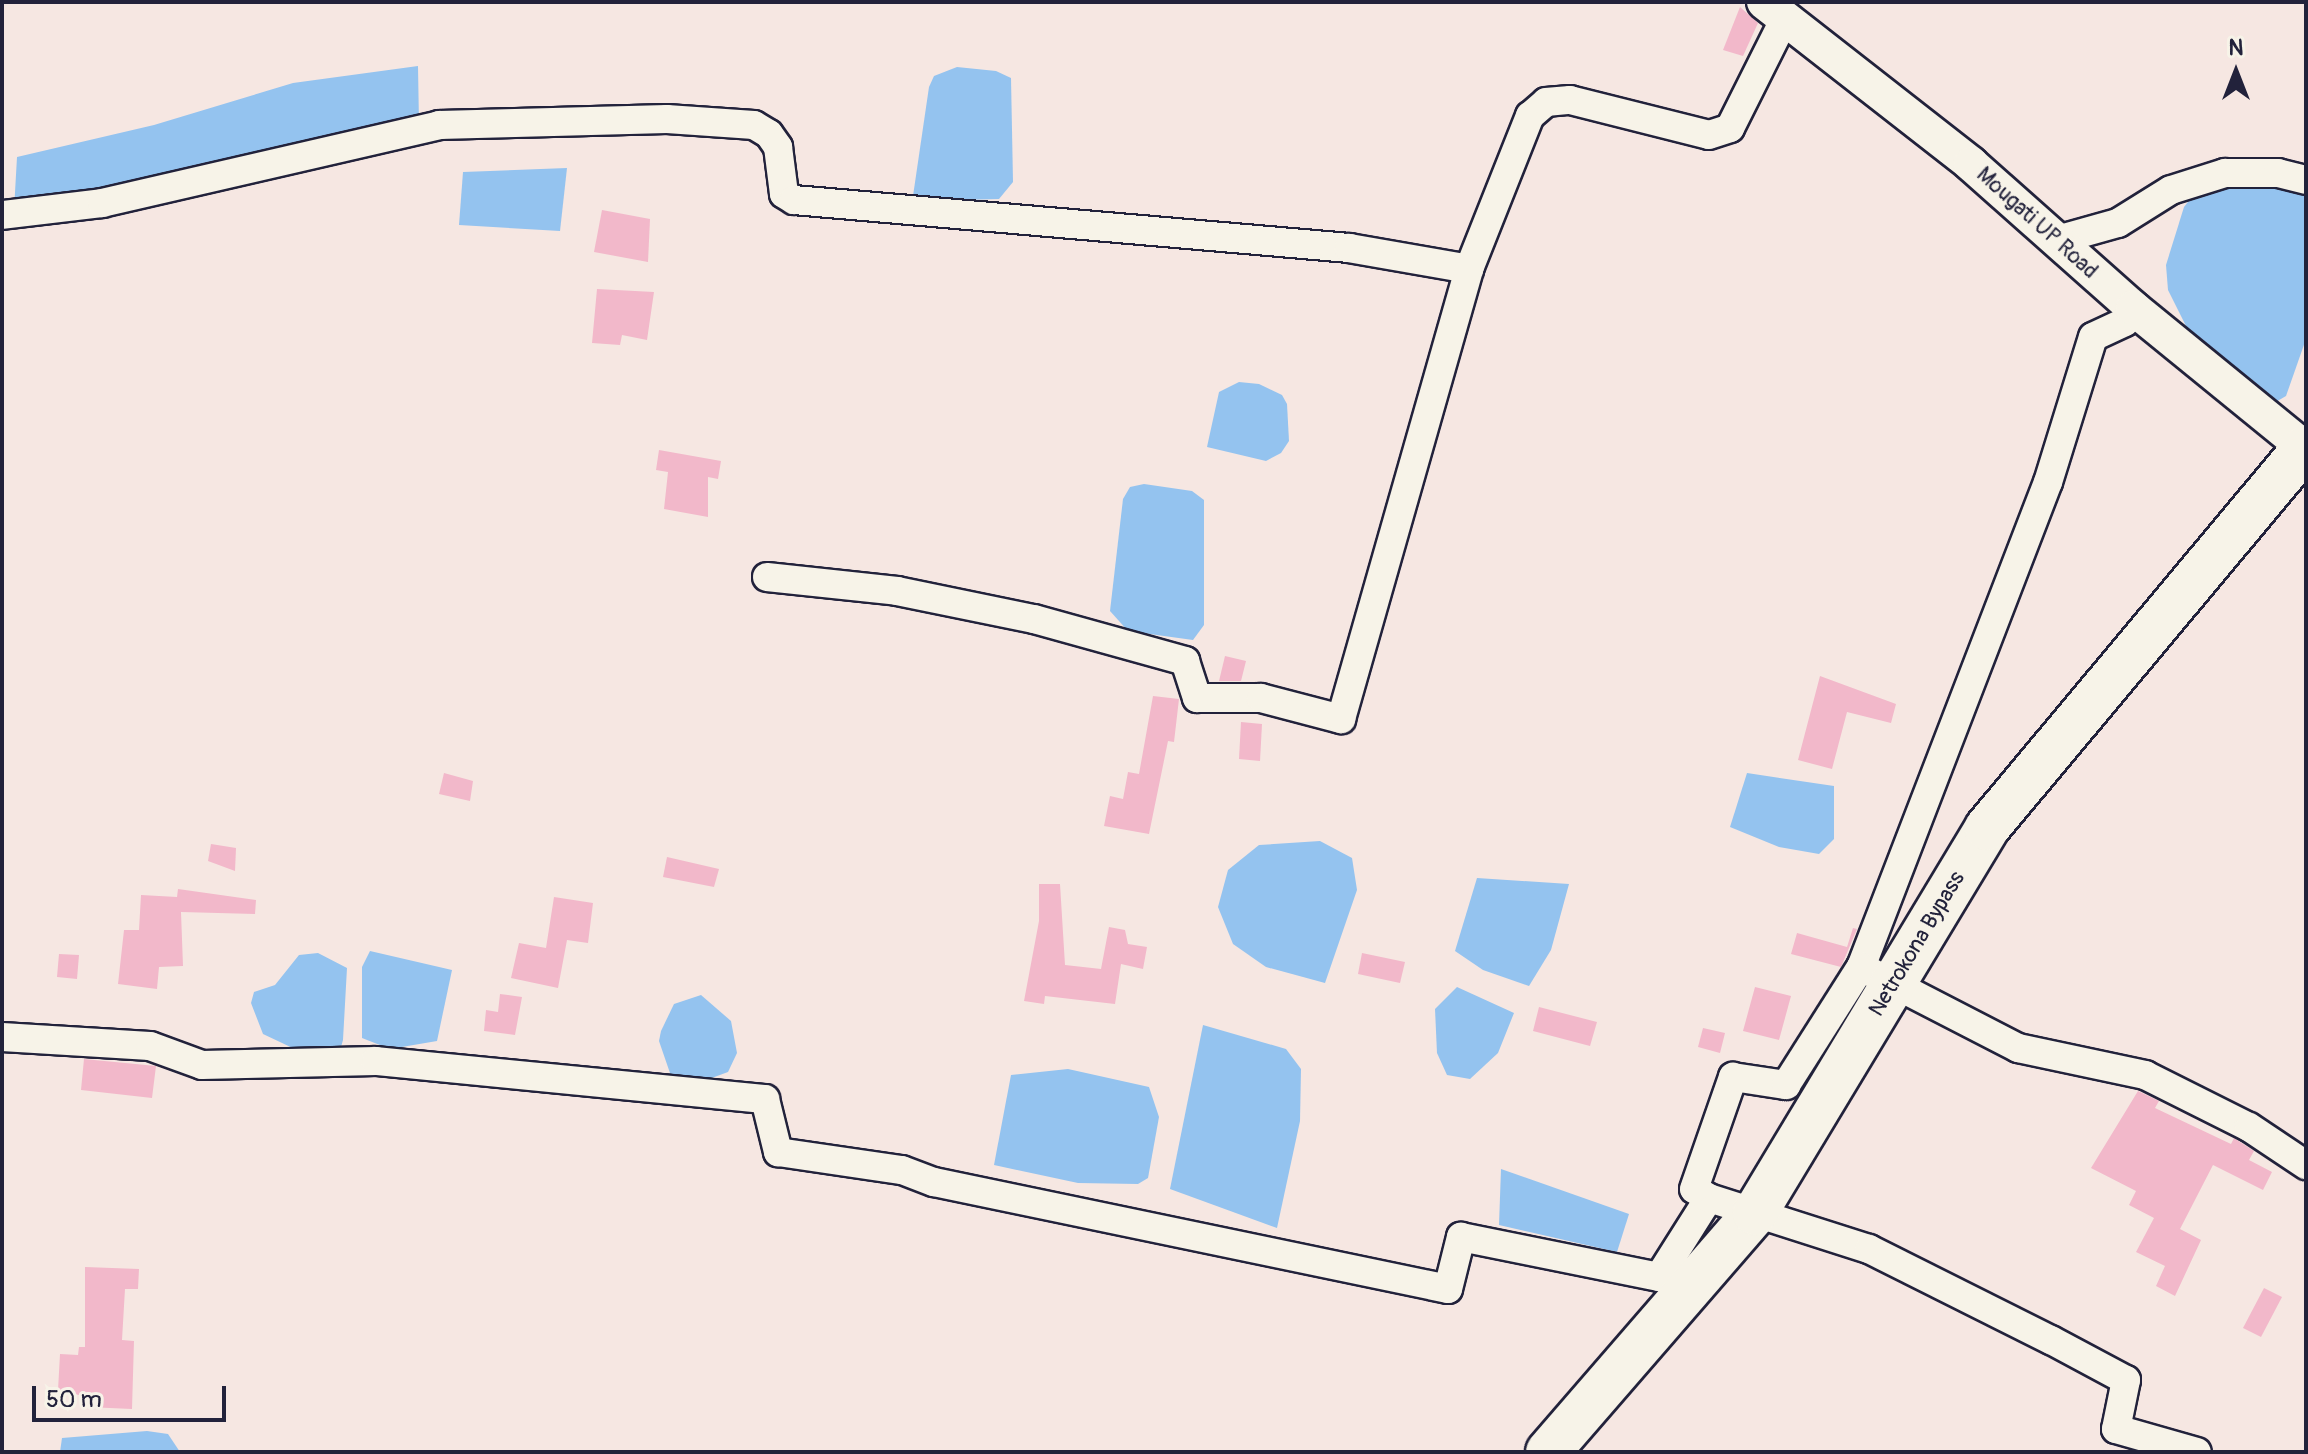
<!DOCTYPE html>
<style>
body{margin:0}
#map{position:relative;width:2308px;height:1454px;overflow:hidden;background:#f6e7e2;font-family:Pangolin,sans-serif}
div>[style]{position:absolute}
.water>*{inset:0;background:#94c3ef}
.building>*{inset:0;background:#f2b8ca}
.roads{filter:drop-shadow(2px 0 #22223b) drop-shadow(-2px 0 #22223b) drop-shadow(0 2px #22223b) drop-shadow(0 -2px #22223b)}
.minor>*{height:28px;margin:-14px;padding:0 14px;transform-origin:14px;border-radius:14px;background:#f7f3e8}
.tertiary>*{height:34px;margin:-17px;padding:0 17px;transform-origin:17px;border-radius:17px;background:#f7f3e8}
.primary>*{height:44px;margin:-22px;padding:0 22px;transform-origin:22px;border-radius:22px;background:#f7f3e8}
span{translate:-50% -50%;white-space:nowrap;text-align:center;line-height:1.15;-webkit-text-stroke:7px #f7f3e8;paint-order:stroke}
.street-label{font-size:22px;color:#22223b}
.frame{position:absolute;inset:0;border:4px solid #22223b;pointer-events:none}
.north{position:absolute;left:2196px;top:32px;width:80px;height:80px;-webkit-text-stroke:6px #f7f3e8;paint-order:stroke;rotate:0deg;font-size:22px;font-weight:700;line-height:32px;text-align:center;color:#22223b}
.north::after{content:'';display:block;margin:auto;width:28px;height:36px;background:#22223b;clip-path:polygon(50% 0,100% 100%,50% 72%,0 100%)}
.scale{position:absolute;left:32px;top:1386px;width:194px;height:36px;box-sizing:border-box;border:4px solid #22223b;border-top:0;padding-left:10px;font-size:24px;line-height:28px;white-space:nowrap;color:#22223b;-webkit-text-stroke:6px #f7f3e8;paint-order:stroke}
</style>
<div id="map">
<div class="water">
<i style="clip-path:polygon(418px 66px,419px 124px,14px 210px,17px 157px,154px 125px,293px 83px)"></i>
<i style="clip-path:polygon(957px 67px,996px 71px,1011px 78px,1013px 182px,999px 199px,922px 201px,913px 196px,929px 87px,934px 76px)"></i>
<i style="clip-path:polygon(567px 168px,560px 231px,459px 225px,463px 172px)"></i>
<i style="clip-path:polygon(2223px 179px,2306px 190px,2306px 339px,2286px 396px,2274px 403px,2190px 334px,2168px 290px,2166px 265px,2184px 207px,2198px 189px)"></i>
<i style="clip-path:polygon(1239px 382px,1259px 384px,1282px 395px,1287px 404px,1289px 441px,1281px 453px,1266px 461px,1207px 447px,1219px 392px)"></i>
<i style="clip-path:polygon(1144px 484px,1192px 491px,1204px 500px,1204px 625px,1193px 640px,1128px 631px,1110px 611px,1123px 499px,1130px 487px)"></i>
<i style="clip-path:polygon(1747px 773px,1834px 786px,1834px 839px,1819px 854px,1779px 847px,1730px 827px)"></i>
<i style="clip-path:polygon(1320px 841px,1352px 858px,1357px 890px,1325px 983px,1266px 967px,1233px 944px,1218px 907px,1228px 870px,1259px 845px)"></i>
<i style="clip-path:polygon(1477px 878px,1569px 884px,1551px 950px,1529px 986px,1483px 970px,1455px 951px)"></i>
<i style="clip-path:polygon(370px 951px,452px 970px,437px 1041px,390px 1049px,362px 1038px,362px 967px)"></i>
<i style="clip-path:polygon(318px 953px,347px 968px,343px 1040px,341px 1047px,328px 1050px,299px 1051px,263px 1034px,251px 1003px,254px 992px,275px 985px,299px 955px)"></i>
<i style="clip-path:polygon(1457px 987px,1514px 1013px,1498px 1053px,1470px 1079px,1447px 1075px,1437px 1053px,1435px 1009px)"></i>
<i style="clip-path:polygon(701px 995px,731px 1021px,737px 1053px,728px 1072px,709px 1079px,671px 1076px,659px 1041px,661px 1031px,674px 1004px)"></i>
<i style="clip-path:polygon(1203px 1025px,1286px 1049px,1301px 1069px,1300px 1121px,1277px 1228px,1170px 1189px)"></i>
<i style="clip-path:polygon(1068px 1069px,1149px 1087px,1159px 1117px,1148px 1178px,1138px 1184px,1078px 1183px,994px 1165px,1011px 1075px)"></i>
<i style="clip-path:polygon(1501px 1169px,1629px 1214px,1617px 1252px,1499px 1225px)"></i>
<i style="clip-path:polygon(147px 1431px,168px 1434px,180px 1452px,60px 1452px,62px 1438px)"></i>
</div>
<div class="building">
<i style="clip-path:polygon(1740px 7px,1758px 23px,1743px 56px,1723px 50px)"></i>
<i style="clip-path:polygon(602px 210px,650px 219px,648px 262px,594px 252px)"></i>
<i style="clip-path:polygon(597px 289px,654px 292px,647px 340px,622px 335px,620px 345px,592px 343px)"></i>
<i style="clip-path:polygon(659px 450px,721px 461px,718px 479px,708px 477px,708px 517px,664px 509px,668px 472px,656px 470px)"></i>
<i style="clip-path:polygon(1225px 656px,1246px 661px,1241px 681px,1219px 681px)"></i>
<i style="clip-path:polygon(1820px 676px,1896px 704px,1891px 723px,1847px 712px,1832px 769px,1798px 760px)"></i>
<i style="clip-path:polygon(1153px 696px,1179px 699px,1174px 742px,1168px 741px,1149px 834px,1104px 826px,1110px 796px,1123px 799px,1128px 772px,1139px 774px)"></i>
<i style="clip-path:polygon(1241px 722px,1262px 724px,1260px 761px,1239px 759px)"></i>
<i style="clip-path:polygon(444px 773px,473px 781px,470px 801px,439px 794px)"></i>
<i style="clip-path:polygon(211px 844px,236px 848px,235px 871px,208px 861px)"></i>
<i style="clip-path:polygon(667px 857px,719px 869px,714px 887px,663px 877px)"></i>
<i style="clip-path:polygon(1039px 884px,1060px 884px,1065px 965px,1101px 969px,1109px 927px,1125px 930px,1128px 944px,1147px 947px,1143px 969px,1121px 964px,1115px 1004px,1045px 996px,1044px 1004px,1024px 1001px,1039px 921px)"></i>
<i style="clip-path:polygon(178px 889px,256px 900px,255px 914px,181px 912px,183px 966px,159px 967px,157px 989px,118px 984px,124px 930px,139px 930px,141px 895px,177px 897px)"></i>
<i style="clip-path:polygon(554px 897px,593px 903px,588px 943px,567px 940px,558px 988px,511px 978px,519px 943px,546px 948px)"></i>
<i style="clip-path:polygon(1853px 928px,1857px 929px,1841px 967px,1791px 954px,1797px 933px,1847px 947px)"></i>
<i style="clip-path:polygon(1362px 953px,1405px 962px,1400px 983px,1358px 974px)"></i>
<i style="clip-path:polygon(59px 954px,79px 955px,77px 979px,57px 977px)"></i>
<i style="clip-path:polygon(1755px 987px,1791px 996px,1779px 1040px,1743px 1031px)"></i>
<i style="clip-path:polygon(500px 994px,522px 997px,515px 1035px,484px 1031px,486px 1010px,498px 1012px)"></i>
<i style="clip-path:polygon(1539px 1007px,1597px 1022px,1590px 1046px,1533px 1031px)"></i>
<i style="clip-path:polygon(1703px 1028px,1725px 1033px,1720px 1053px,1698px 1047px)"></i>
<i style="clip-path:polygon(84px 1059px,156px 1066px,152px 1098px,81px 1090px)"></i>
<i style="clip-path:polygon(2138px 1091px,2159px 1101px,2155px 1108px,2231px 1144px,2234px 1138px,2240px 1142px,2254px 1151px,2249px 1160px,2272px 1172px,2263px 1190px,2213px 1165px,2180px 1229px,2201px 1240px,2175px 1296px,2156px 1286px,2165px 1266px,2136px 1252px,2154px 1218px,2129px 1205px,2136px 1191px,2091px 1168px)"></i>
<i style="clip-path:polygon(85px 1267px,139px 1269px,138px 1289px,125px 1289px,122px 1340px,134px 1341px,132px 1409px,87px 1407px,87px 1397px,58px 1390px,60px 1354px,78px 1355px,79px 1347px,85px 1347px)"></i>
<i style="clip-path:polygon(2264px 1288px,2282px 1297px,2261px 1337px,2243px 1328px)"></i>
</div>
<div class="roads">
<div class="minor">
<i style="left:2px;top:215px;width:101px;rotate:-6.8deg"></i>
<i style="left:102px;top:203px;width:346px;rotate:-13deg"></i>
<i style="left:439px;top:125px;width:228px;rotate:-1.5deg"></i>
<i style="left:667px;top:119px;width:87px;rotate:3.9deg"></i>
<i style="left:754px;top:125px;width:17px;rotate:31deg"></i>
<i style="left:769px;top:134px;width:16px;rotate:55deg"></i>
<i style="left:778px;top:147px;width:47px;rotate:82.7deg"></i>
<i style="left:784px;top:194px;width:12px;rotate:31deg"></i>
<i style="left:794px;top:200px;width:557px;rotate:4.94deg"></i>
<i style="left:1349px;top:248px;width:122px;rotate:9.9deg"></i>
<i style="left:2057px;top:240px;width:63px;rotate:-15.6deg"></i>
<i style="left:2118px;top:223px;width:62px;rotate:-31.9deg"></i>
<i style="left:2171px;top:190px;width:57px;rotate:-17.5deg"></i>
<i style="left:2225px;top:173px;width:53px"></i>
<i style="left:2278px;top:173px;width:29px;rotate:14deg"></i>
<i style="left:2133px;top:308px;width:16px;rotate:120deg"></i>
<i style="left:2125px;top:322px;width:35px;rotate:155deg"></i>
<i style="left:2093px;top:337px;width:152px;rotate:107.2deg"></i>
<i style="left:2048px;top:482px;width:520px;rotate:111.08deg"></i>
<i style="left:1861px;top:967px;width:177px;rotate:27.3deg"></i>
<i style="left:2018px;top:1048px;width:130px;rotate:12deg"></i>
<i style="left:2145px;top:1075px;width:116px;rotate:26.6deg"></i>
<i style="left:2249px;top:1127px;width:69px;rotate:33.7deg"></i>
<i style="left:767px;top:577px;width:131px;rotate:6.1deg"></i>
<i style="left:897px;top:591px;width:140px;rotate:11.6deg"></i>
<i style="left:1034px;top:619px;width:157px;rotate:15.5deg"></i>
<i style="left:1185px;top:661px;width:39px;rotate:72deg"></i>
<i style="left:1197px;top:698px;width:64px"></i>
<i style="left:1261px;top:698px;width:83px;rotate:14.7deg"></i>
<i style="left:1341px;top:719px;width:468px;rotate:-74.1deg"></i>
<i style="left:1469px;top:269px;width:165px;rotate:-68.3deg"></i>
<i style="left:1530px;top:116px;width:21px;rotate:-41deg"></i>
<i style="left:1546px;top:102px;width:24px;rotate:-5deg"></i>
<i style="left:1570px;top:100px;width:143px;rotate:14.1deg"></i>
<i style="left:1709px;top:135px;width:22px;rotate:-18deg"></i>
<i style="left:1730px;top:128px;width:123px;rotate:-63.4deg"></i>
<i style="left:2px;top:1037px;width:148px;rotate:3.5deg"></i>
<i style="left:150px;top:1046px;width:55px;rotate:20.1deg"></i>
<i style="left:202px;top:1065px;width:174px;rotate:-1.3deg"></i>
<i style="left:376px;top:1061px;width:391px;rotate:5.6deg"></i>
<i style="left:765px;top:1099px;width:55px;rotate:76.2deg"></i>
<i style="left:778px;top:1152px;width:125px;rotate:8.3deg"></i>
<i style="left:902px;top:1170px;width:34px;rotate:21deg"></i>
<i style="left:934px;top:1182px;width:525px;rotate:11.76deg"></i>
<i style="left:1448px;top:1289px;width:54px;rotate:-76deg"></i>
<i style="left:1461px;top:1237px;width:202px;rotate:11.4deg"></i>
<i style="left:1659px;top:1277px;width:93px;rotate:-57.7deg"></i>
<i style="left:1709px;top:1198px;width:168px;rotate:17.7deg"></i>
<i style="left:1869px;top:1249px;width:203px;rotate:26.6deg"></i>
<i style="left:2051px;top:1340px;width:85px;rotate:28.1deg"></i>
<i style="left:2126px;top:1380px;width:50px;rotate:101.5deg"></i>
<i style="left:2116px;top:1429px;width:84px;rotate:15.9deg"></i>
<i style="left:1709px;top:1198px;width:17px;rotate:-149deg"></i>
<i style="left:1694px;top:1189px;width:119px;rotate:-70.8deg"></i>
<i style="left:1733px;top:1077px;width:54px;rotate:8.6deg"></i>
<i style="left:1786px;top:1085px;width:140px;rotate:-57.6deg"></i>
</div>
<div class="tertiary">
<i style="left:1764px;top:2px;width:263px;rotate:38deg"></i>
<i style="left:1971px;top:164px;width:217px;rotate:41.6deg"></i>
<i style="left:2133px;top:308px;width:223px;rotate:39.2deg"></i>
</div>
<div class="primary">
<i style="left:1548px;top:1452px;width:316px;rotate:-49.1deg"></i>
<i style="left:1755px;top:1213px;width:449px;rotate:-58.9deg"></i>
<i style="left:1987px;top:828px;width:496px;rotate:-50.1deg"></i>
</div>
</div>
<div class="street-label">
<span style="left:2037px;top:223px;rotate:42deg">Mougati UP Road</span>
<span style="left:1917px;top:944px;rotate:-59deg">Netrokona Bypass</span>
</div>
<div class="frame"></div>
<div class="north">N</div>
<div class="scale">50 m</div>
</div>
